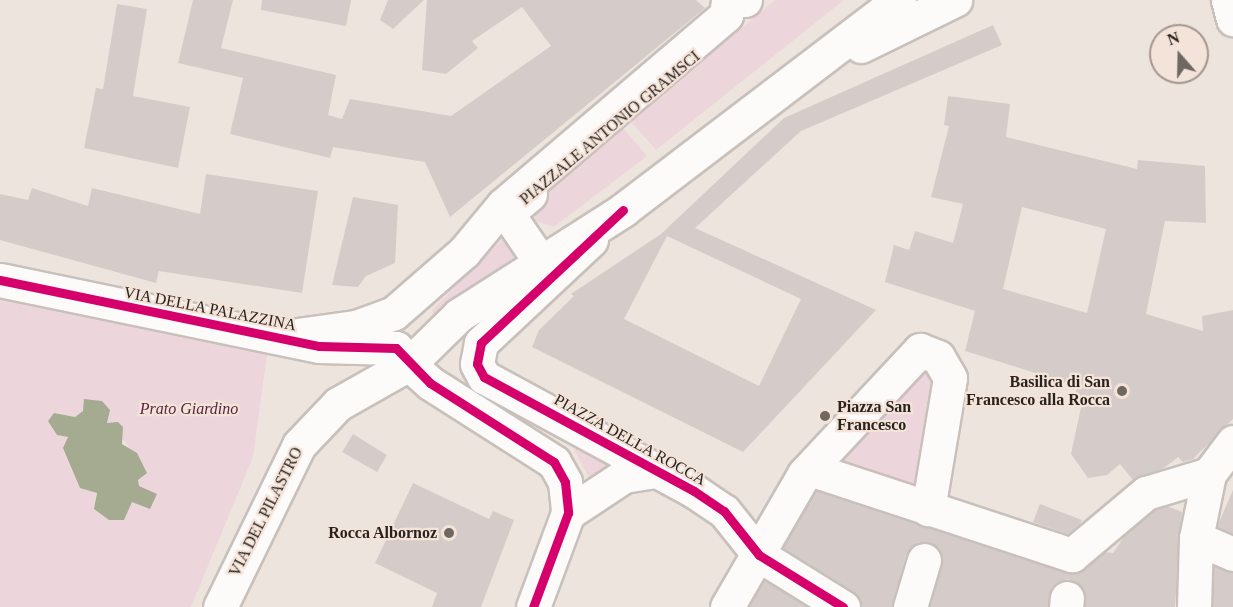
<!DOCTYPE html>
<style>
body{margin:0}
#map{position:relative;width:1233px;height:607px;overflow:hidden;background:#eee4de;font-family:Georgia,serif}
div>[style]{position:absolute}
.green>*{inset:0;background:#edd5dc}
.water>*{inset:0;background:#a4ab90}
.building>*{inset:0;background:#d5ccc9}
.roads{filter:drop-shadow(2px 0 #c8c0bb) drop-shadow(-2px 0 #c8c0bb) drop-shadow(0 2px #c8c0bb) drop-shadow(0 -2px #c8c0bb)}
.minor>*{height:33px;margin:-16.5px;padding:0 16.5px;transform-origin:16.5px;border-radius:16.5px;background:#fcfbfa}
.major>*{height:33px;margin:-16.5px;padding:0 16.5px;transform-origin:16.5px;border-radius:16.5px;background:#fcfbfa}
.cycleway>*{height:9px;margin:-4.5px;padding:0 4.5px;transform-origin:4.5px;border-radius:4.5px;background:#d6006c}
.dots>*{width:16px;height:16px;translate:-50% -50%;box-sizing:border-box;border:3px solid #f4e3d8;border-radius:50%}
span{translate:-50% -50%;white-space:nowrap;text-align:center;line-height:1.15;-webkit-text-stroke:4.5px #f4e3d8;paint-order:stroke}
.street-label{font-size:16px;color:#29231f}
.poi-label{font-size:16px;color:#29231f;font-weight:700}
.right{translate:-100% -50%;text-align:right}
.left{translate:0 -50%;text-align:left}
.park-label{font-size:16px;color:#562440;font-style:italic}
.north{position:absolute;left:1149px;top:24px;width:60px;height:60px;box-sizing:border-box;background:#f4e3d8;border:2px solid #a3968e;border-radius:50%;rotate:340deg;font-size:16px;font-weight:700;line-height:24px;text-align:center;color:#29231f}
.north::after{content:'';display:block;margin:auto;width:21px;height:27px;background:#6e6762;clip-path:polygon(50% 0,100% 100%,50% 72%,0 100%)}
</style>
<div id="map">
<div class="green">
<i style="clip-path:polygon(775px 0,844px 0,656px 150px,631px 122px)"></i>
<i style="clip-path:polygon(623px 128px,647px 156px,554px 227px,535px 221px,536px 202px)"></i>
<i style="clip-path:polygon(502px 240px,514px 252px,515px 260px,495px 279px,434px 316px,432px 310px)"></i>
<i style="clip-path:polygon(evenodd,0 295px,267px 355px,253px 457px,191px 607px,0 607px,0 295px,83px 411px,112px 424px,147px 473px,138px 480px,124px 520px,109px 520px,54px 413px,75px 417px,83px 411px)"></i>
<i style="clip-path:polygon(922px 365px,937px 371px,921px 493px,830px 462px)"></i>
<i style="clip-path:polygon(579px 444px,610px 465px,613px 469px,591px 481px,574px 450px)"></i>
</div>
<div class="water">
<i style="clip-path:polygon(84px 399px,102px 401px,110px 410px,107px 423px,118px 422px,123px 427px,122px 444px,137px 453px,147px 473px,138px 480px,139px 486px,157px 494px,150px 509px,132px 502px,124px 520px,109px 520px,94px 509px,97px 493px,80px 488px,63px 448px,68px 437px,57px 435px,48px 421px,54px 413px,75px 417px,83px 411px)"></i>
</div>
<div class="building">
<i style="clip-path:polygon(193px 0,233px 0,221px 48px,336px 75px,328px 115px,342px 119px,350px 99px,451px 116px,551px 46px,522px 7px,472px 41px,478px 48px,446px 74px,422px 70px,427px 0,696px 0,705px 8px,450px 217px,425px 162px,333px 147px,330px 158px,230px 134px,243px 78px,178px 63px)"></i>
<i style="clip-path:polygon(262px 0,351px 0,346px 26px,261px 10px)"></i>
<i style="clip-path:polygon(388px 0,424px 0,393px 29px,380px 20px)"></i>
<i style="clip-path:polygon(117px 4px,147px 9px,133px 96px,190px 107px,178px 168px,84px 148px,96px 88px,103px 89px)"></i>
<i style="clip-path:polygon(evenodd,993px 25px,1002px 45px,801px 131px,695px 228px,876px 310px,743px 452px,532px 347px,539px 330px,574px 296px,571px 294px,661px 234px,784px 118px,993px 25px,667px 236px,801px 299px,759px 386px,624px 319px,667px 236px)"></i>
<i style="clip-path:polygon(evenodd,948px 96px,1010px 104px,1006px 137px,1137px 169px,1138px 160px,1205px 166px,1206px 223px,1165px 221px,1146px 314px,1203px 331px,1202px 316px,1233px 310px,1233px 419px,1193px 459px,1183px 462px,1178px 457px,1164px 468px,1133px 480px,1120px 464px,1107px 475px,1088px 478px,1071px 454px,1083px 398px,1075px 396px,1077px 386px,965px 351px,975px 311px,885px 282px,894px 245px,909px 250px,915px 231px,953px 243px,963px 204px,931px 197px,949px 126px,944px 125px,948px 96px,1022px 207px,1106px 229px,1087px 313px,1003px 289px,1022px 207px)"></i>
<i style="clip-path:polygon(206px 174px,318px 191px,302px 293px,159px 271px,156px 283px,0 240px,0 194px,28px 200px,32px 188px,88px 206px,92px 188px,200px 214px)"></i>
<i style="clip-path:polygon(353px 197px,398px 205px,395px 263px,366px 276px,358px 287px,332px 285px)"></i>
<i style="clip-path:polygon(353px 434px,387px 455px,377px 472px,342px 452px)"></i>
<i style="clip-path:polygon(413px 483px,489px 519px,493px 511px,514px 520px,481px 607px,432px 607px,437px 593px,375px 563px)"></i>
<i style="clip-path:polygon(1233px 490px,1233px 534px,1217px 527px)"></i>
<i style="clip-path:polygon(816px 491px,1075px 573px,1104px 552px,1113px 553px,1126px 534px,1155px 510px,1167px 506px,1182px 512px,1175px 607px,1085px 607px,1084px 590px,1068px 579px,1052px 586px,1048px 607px,930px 607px,942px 556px,937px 547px,920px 542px,906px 555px,892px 607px,862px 607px,853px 591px,783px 548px)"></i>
<i style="clip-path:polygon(1040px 504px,1082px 520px,1080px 524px,1068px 534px,1033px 522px)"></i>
<i style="clip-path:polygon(1214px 566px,1233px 572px,1233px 607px,1213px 607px)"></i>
<i style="clip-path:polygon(765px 581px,807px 607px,749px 607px)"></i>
</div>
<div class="roads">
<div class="minor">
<i style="left:1228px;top:0;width:20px;rotate:75deg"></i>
<i style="left:530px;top:194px;width:30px;rotate:140deg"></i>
<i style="left:507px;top:213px;width:58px;rotate:55.5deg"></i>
<i style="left:591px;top:240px;width:151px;rotate:136.9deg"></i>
<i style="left:481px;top:343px;width:21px;rotate:101deg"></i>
<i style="left:477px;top:364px;width:15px;rotate:62deg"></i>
<i style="left:484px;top:377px;width:239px;rotate:28.5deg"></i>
<i style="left:694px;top:491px;width:36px;rotate:34deg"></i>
<i style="left:724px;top:511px;width:56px;rotate:51.5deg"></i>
<i style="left:759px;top:555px;width:99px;rotate:31.8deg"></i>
<i style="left:290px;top:336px;width:67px;rotate:-7.8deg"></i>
<i style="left:356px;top:327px;width:40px;rotate:-20.2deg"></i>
<i style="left:394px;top:313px;width:93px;rotate:-41.1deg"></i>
<i style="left:464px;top:252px;width:61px;rotate:-50.3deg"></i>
<i style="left:503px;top:205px;width:293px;rotate:-40.4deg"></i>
<i style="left:726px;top:15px;width:15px;rotate:-82deg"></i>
<i style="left:810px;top:469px;width:276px;rotate:18.2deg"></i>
<i style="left:1072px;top:555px;width:97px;rotate:-40deg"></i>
<i style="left:1146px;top:493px;width:66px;rotate:-16.8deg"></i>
<i style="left:568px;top:513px;width:67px;rotate:-33.5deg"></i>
<i style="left:624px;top:476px;width:30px;rotate:-9deg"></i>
<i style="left:1196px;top:538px;width:40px;rotate:23.4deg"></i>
<i style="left:220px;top:607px;width:180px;rotate:-64deg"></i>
<i style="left:299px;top:445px;width:57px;rotate:-46.4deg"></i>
<i style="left:338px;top:404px;width:81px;rotate:-29.4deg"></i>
<i style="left:409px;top:364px;width:28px;rotate:42deg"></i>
<i style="left:430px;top:383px;width:147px;rotate:32.5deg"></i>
<i style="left:554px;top:462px;width:23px;rotate:61deg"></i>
<i style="left:565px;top:482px;width:31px;rotate:84deg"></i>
<i style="left:568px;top:513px;width:100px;rotate:110.4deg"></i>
<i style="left:727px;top:607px;width:154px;rotate:-59.9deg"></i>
<i style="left:804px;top:474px;width:170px;rotate:-46.9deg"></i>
<i style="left:920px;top:350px;width:19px;rotate:21deg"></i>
<i style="left:938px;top:357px;width:24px;rotate:60deg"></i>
<i style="left:950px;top:378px;width:133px;rotate:99.5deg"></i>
<i style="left:910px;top:607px;width:49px;rotate:-73.4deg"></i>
<i style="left:1066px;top:607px;width:9px;rotate:-84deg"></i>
<i style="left:1194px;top:607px;width:69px;rotate:-88.3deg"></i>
<i style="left:1196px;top:538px;width:65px;rotate:-78.5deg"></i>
<i style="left:1209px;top:474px;width:40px;rotate:-53deg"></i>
</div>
<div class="major">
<i style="left:731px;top:0;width:14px"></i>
<i style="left:861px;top:46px;width:105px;rotate:-26.1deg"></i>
<i style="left:0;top:280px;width:326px;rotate:11.7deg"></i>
<i style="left:319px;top:346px;width:77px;rotate:1.5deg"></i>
<i style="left:396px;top:348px;width:21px;rotate:51deg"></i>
<i style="left:409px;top:364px;width:70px;rotate:-44.4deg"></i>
<i style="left:459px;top:315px;width:195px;rotate:-32.6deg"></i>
<i style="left:623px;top:210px;width:347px;rotate:-37.3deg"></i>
</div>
</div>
<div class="cycleway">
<i style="left:623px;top:210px;width:195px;rotate:136.9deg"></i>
<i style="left:481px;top:343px;width:21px;rotate:101deg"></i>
<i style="left:477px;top:364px;width:15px;rotate:62deg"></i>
<i style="left:484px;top:377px;width:239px;rotate:28.5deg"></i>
<i style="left:694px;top:491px;width:36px;rotate:34deg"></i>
<i style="left:724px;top:511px;width:56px;rotate:51.5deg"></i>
<i style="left:759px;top:555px;width:99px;rotate:31.8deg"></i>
<i style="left:0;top:280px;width:326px;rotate:11.7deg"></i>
<i style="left:319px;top:346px;width:77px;rotate:1.5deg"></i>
<i style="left:396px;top:348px;width:49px;rotate:45.8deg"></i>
<i style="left:430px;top:383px;width:147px;rotate:32.5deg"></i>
<i style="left:554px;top:462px;width:23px;rotate:61deg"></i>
<i style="left:565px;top:482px;width:31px;rotate:84deg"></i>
<i style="left:568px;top:513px;width:100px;rotate:110.4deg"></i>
</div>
<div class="dots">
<i style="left:1122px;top:391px;background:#6e6762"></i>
<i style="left:825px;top:416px;background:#6e6762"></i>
<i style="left:449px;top:533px;background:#6e6762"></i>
</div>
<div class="street-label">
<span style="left:610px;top:128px;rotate:-40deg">PIAZZALE ANTONIO GRAMSCI</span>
<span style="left:210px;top:309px;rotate:11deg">VIA DELLA PALAZZINA</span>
<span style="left:630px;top:440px;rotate:29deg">PIAZZA DELLA ROCCA</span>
<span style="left:266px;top:512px;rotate:-63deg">VIA DEL PILASTRO</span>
</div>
<div class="poi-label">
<span class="right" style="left:1110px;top:391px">Basilica di San<br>Francesco alla Rocca</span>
<span class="left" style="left:837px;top:416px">Piazza San<br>Francesco</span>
<span class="right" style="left:437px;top:533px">Rocca Albornoz</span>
</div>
<div class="park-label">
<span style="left:189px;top:409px">Prato Giardino</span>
</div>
<div class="north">N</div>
</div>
